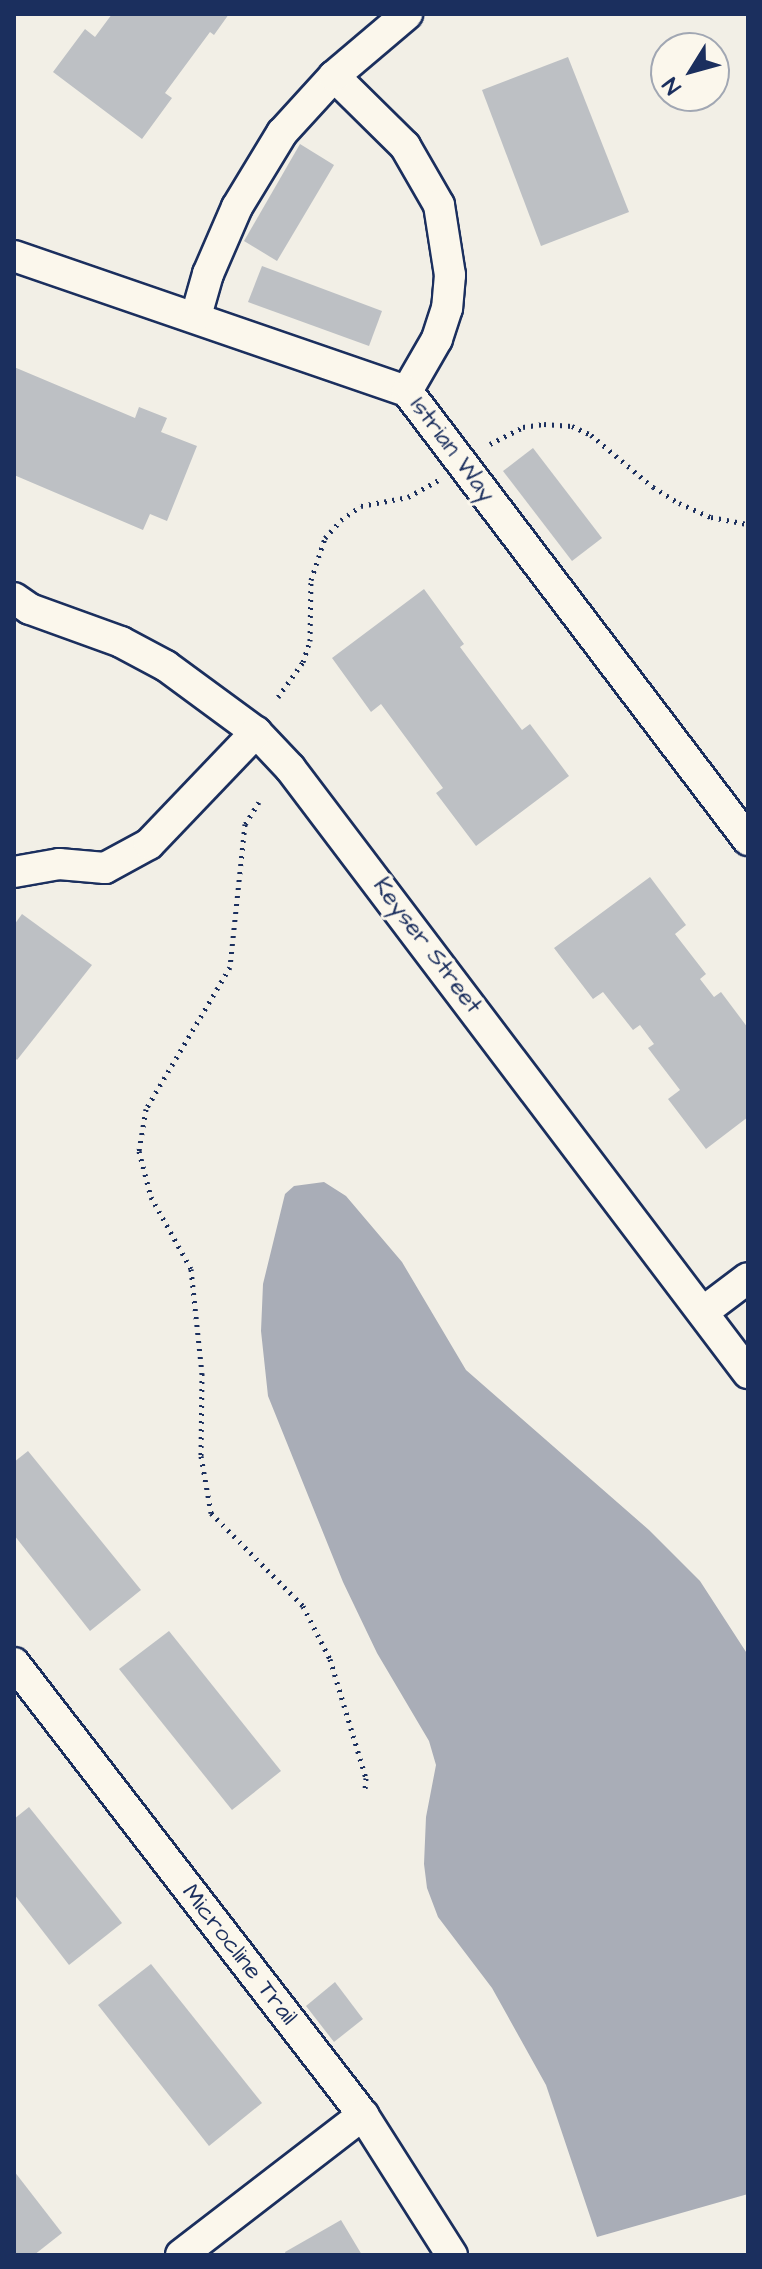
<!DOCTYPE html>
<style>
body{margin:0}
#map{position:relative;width:762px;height:2269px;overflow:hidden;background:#f2efe6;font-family:"Architects Daughter",sans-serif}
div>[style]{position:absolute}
.water>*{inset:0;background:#a9adb7}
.building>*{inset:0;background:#bdc0c4}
.path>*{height:5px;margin-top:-2.5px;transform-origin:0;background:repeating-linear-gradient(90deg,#1b2f5e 0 2px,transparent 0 8px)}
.roads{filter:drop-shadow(2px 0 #1b2f5e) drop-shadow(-2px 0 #1b2f5e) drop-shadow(0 2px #1b2f5e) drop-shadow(0 -2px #1b2f5e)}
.minor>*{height:30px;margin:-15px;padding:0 15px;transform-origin:15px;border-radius:15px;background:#fbf7ec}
span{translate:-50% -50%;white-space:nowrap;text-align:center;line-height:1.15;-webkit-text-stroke:6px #fbf7ec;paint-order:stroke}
.street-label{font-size:24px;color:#1b2f5e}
.frame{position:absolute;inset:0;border:16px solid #1b2f5e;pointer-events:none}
.north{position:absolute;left:650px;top:32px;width:80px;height:80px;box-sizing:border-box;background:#fbf7ec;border:2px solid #a1a7b3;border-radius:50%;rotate:233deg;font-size:22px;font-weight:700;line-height:32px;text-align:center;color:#1b2f5e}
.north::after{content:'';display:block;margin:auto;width:28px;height:36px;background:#1b2f5e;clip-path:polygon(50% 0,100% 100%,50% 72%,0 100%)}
</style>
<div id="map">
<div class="water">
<i style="clip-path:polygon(324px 1182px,346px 1196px,402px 1262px,466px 1370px,649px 1530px,700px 1581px,748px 1655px,748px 2194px,597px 2237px,546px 2085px,492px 1988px,438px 1917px,427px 1888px,424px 1864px,426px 1817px,436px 1765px,429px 1741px,377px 1653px,343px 1582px,268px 1396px,261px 1331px,263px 1284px,285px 1194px,294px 1186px)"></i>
</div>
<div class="building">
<i style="clip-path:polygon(112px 14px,229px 14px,214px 35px,210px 32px,165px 93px,172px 98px,142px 139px,53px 72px,85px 29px,95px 37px)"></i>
<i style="clip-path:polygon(568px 57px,629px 212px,541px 246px,482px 90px)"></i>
<i style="clip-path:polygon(300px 144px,334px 165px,277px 261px,244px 241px)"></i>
<i style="clip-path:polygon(262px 266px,382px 311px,369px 346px,248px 302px)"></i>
<i style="clip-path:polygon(14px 367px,135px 418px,139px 407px,167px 418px,161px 432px,197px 446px,167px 521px,150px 514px,143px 530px,14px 475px)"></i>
<i style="clip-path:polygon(533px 448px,602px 538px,572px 561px,503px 471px)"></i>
<i style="clip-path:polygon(424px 589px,464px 644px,460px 647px,522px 730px,530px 724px,569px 776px,476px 846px,436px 793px,443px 788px,381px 704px,371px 712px,332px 658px)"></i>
<i style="clip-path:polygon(650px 877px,686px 925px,675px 934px,706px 974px,700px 979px,714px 997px,721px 992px,748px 1028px,748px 1117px,706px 1149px,668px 1099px,680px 1090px,648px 1048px,654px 1044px,640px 1025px,633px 1030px,603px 992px,593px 999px,554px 948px)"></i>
<i style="clip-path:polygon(22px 914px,92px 965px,17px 1060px,14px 1057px,14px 925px)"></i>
<i style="clip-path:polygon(28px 1451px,141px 1590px,90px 1631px,14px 1535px,14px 1462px)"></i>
<i style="clip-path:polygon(169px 1631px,281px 1771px,232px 1810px,119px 1669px)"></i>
<i style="clip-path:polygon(29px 1807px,122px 1923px,69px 1965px,14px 1894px,14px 1819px)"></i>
<i style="clip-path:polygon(151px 1964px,262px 2103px,209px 2146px,98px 2005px)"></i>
<i style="clip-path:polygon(335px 1982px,363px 2019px,334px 2042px,306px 2006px)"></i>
<i style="clip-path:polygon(14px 2171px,62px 2233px,34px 2255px,14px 2255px)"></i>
<i style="clip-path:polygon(341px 2220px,362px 2255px,286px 2255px,285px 2252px)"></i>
</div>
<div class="path">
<i style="left:490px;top:444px;width:37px;rotate:-27deg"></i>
<i style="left:523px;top:427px;width:21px;rotate:-8deg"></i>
<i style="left:544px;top:424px;width:28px;rotate:4deg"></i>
<i style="left:572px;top:426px;width:21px;rotate:25deg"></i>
<i style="left:591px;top:435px;width:81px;rotate:40deg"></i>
<i style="left:653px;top:487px;width:31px;rotate:32deg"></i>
<i style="left:679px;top:503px;width:35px;rotate:24deg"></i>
<i style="left:711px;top:517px;width:38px;rotate:11deg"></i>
<i style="left:278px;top:697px;width:43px;rotate:-54.5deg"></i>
<i style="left:303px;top:662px;width:22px;rotate:-72deg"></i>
<i style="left:310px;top:641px;width:61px;rotate:-89.1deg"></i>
<i style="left:311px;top:580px;width:44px;rotate:-71.6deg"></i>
<i style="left:325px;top:538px;width:24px;rotate:-48deg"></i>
<i style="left:341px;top:520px;width:24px;rotate:-35deg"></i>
<i style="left:361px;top:506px;width:48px;rotate:-10.8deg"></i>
<i style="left:408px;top:497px;width:35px;rotate:-29deg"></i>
<i style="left:259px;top:802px;width:26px;rotate:122deg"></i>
<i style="left:245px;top:824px;width:144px;rotate:96deg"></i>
<i style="left:230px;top:967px;width:165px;rotate:120.6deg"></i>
<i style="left:146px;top:1109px;width:43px;rotate:99.5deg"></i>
<i style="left:139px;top:1151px;width:48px;rotate:75.4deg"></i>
<i style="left:151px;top:1197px;width:82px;rotate:60.9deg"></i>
<i style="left:191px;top:1269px;width:105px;rotate:84deg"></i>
<i style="left:202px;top:1373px;width:83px;rotate:90.7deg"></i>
<i style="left:201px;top:1456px;width:58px;rotate:80deg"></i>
<i style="left:211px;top:1513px;width:131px;rotate:45.3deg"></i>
<i style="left:303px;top:1606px;width:59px;rotate:63deg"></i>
<i style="left:330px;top:1659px;width:124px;rotate:73.2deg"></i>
<i style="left:366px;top:1778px;width:12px;rotate:95deg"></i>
</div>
<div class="roads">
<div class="minor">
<i style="left:334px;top:76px;width:100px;rotate:44.6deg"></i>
<i style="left:405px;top:146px;width:68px;rotate:60deg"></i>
<i style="left:439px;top:205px;width:71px;rotate:81.1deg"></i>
<i style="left:450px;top:275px;width:33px;rotate:95deg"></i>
<i style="left:447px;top:308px;width:33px;rotate:108deg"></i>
<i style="left:437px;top:339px;width:60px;rotate:120deg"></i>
<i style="left:14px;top:256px;width:416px;rotate:19deg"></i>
<i style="left:407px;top:391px;width:564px;rotate:52.78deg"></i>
<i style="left:196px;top:316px;width:44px;rotate:-74.1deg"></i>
<i style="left:208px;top:274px;width:73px;rotate:-66.6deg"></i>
<i style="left:237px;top:207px;width:87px;rotate:-58.7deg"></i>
<i style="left:282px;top:133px;width:77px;rotate:-47.6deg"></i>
<i style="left:334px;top:76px;width:96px;rotate:-40.3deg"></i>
<i style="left:14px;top:598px;width:19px;rotate:35deg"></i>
<i style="left:30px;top:609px;width:97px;rotate:19.9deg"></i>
<i style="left:121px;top:642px;width:51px;rotate:28.1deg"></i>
<i style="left:166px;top:666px;width:112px;rotate:36.3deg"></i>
<i style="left:256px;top:732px;width:50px;rotate:46.6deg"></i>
<i style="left:290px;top:768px;width:759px;rotate:52.87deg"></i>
<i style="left:14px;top:872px;width:46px;rotate:-10.1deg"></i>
<i style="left:59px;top:864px;width:46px;rotate:5deg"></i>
<i style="left:105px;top:868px;width:50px;rotate:-28.6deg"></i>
<i style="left:149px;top:844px;width:155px;rotate:-46.3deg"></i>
<i style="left:703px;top:1312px;width:56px;rotate:-37.1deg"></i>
<i style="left:14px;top:1663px;width:571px;rotate:52.33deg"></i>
<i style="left:363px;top:2115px;width:166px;rotate:57.6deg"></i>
<i style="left:181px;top:2255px;width:230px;rotate:-37.6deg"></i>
</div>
</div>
<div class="street-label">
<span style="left:452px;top:450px;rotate:53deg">Istrian Way</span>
<span style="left:427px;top:946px;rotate:53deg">Keyser Street</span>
<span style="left:239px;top:1955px;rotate:52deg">Microcline Trail</span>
</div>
<div class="frame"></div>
<div class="north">N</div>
</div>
